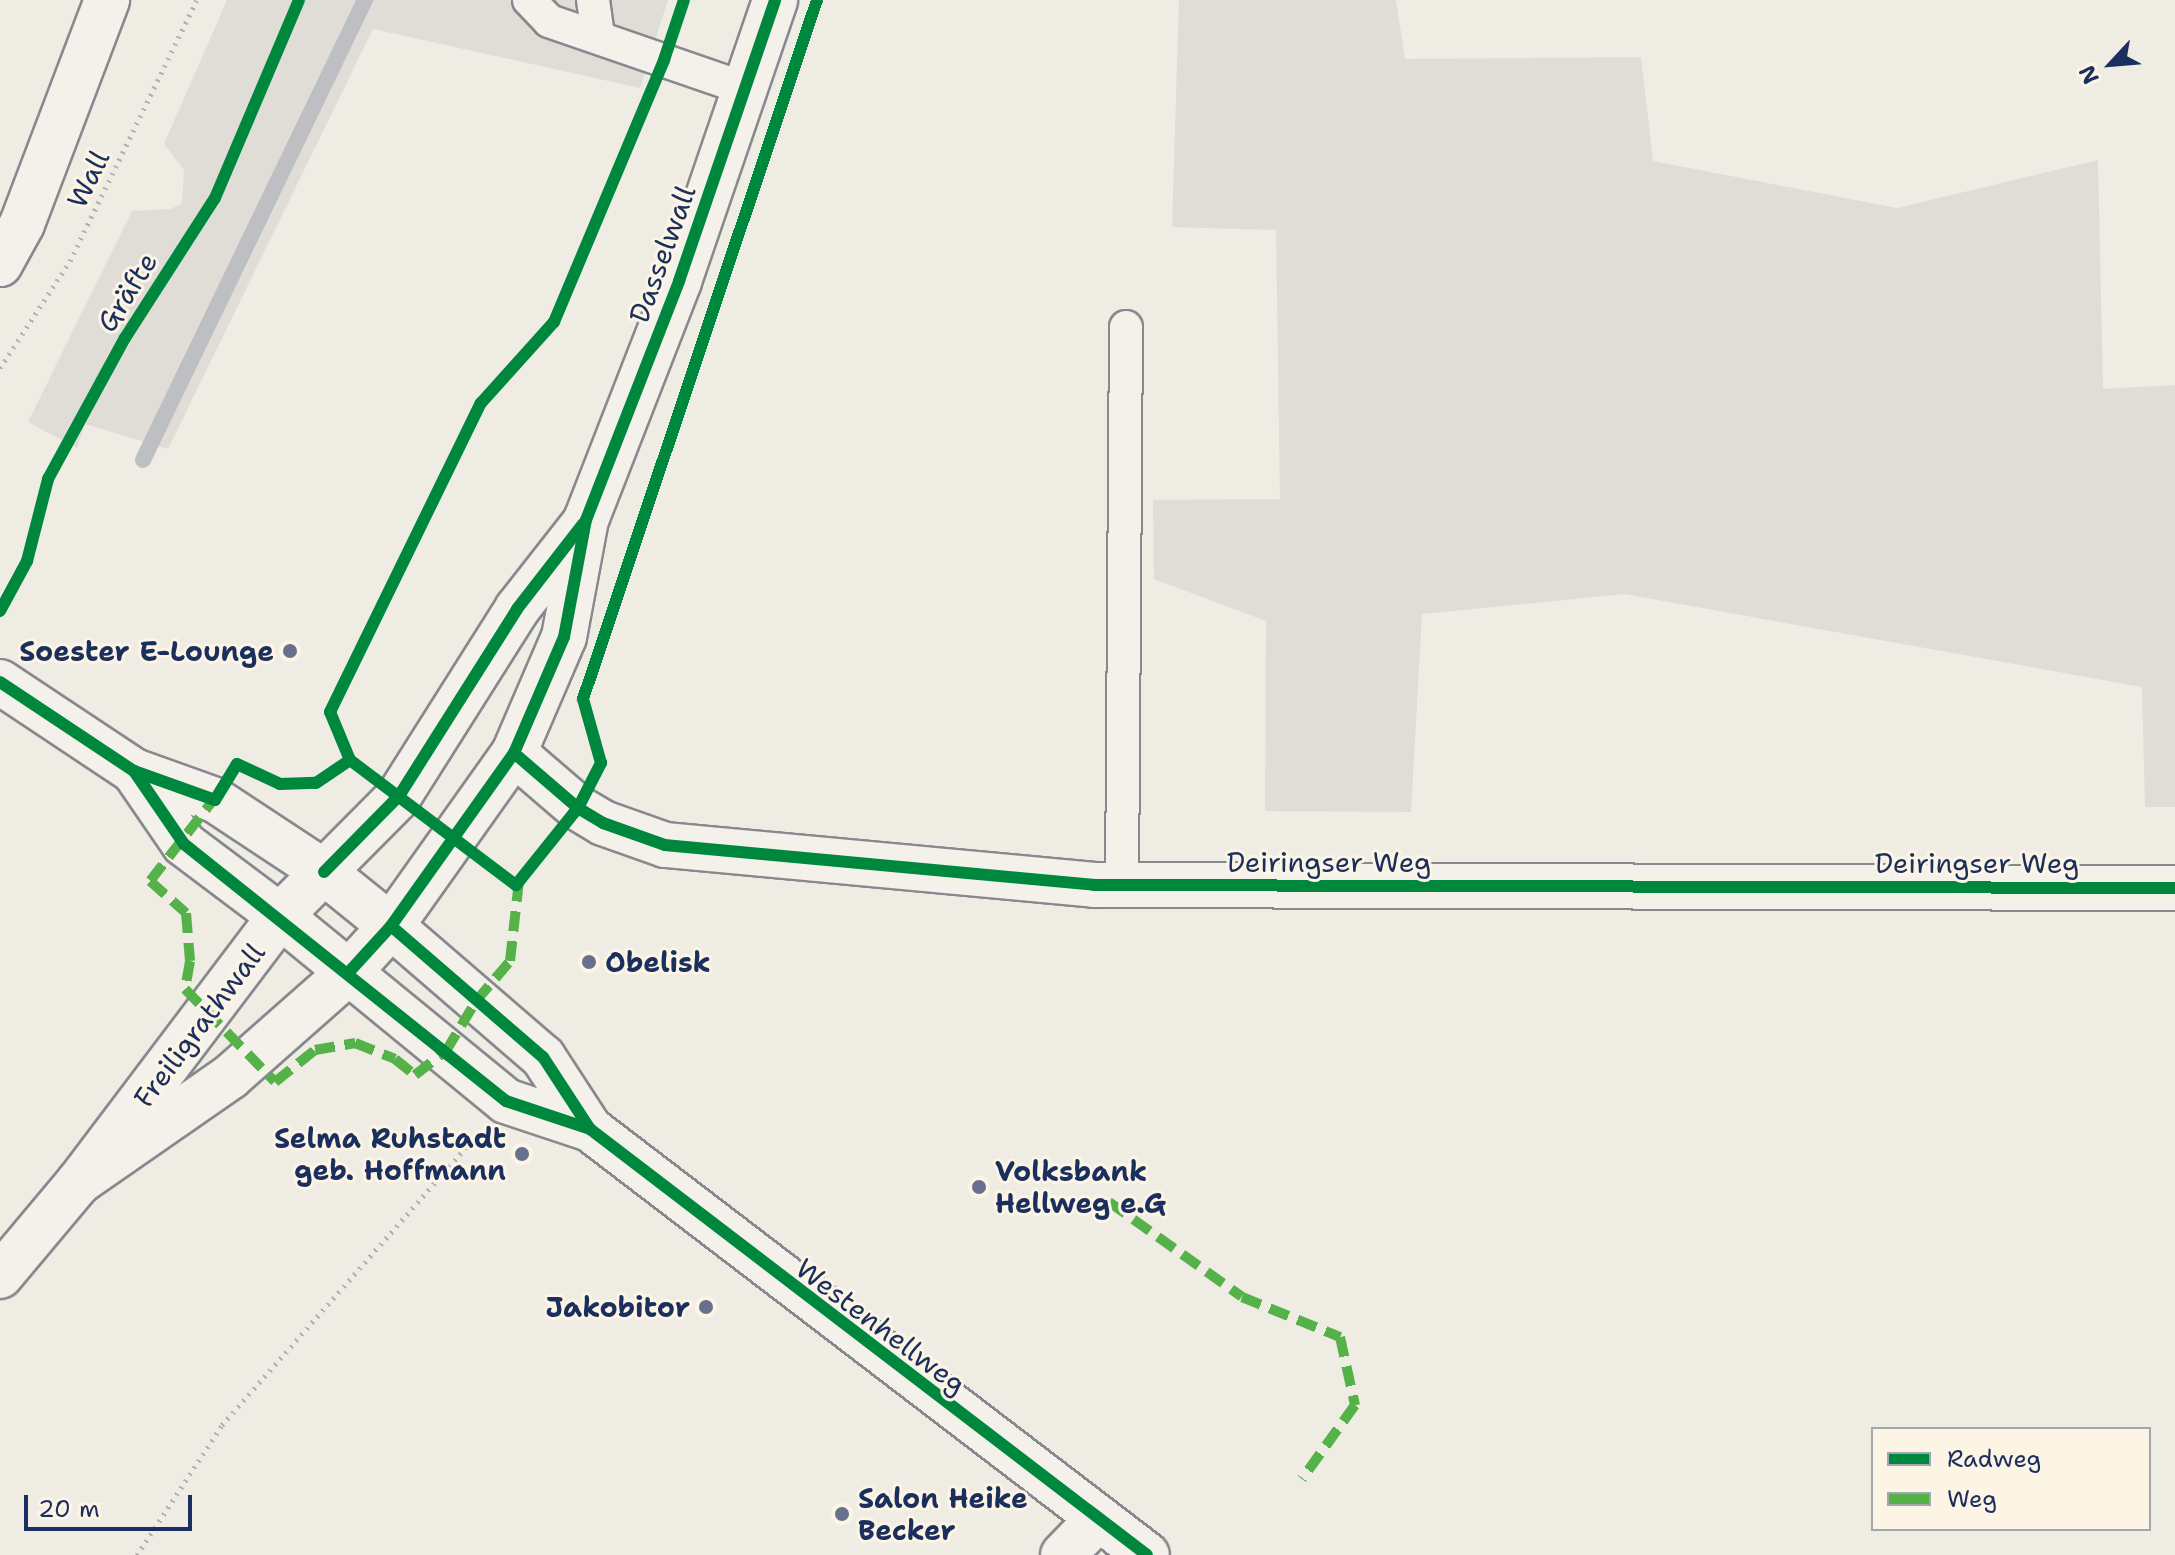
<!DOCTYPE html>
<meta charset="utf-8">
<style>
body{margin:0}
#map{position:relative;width:2175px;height:1555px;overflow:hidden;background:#efece4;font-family:"Shantell Sans",sans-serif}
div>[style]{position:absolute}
.green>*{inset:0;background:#e0ddd7}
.stream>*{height:16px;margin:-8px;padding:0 8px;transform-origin:8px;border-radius:8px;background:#bebfc2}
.path>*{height:5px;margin-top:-2.5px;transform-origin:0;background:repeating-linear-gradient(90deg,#b1b2b4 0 2px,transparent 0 8px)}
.roads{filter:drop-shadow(2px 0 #86898e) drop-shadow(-2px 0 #86898e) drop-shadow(0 2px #86898e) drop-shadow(0 -2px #86898e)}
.lane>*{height:32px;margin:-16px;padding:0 16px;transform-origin:16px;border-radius:16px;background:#f4f1eb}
.street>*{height:44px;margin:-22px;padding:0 22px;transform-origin:22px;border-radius:22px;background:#f4f1eb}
.secondary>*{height:44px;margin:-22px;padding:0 22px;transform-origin:22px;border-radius:22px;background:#f4f1eb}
.quiet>*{height:10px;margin-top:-5px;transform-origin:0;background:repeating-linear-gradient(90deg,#55b248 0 20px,transparent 0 30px)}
.cycleway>*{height:12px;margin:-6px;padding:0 6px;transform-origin:6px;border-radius:6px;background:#00873e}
.dots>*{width:22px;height:22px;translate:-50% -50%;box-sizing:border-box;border:4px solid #fcf5e5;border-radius:50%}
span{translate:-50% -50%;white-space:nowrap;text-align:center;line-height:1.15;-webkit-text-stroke:6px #fcf5e5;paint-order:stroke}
.street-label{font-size:28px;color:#1b2f5e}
.poi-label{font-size:28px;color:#1b2f5e;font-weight:700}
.right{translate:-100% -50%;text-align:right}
.left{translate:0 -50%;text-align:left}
.legend{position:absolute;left:1871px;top:1427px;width:280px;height:104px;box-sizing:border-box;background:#fcf5e5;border:2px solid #a2a6af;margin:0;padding:10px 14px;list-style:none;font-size:24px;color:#1b2f5e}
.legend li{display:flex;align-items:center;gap:16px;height:40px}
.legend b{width:40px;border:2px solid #a2a6af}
.north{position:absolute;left:2071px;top:24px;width:80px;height:80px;-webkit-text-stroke:6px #fcf5e5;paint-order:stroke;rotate:244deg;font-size:22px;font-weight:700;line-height:32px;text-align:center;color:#1b2f5e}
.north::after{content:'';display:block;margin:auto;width:28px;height:36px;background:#1b2f5e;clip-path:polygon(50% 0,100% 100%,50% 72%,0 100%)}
.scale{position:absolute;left:24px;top:1495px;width:168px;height:36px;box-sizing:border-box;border:4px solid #1b2f5e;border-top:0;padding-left:10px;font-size:24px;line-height:28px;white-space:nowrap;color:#1b2f5e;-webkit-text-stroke:6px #fcf5e5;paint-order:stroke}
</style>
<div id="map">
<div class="green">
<i style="clip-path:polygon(227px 0,668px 0,640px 88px,373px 29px,168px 449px,85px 424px,77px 448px,28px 422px,132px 211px,171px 209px,182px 203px,184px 170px,164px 144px)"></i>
<i style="clip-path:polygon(1179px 0,1396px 0,1405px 59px,1641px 57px,1653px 161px,1897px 208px,2098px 160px,2103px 389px,2175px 385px,2175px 807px,2145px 807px,2142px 687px,1624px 594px,1422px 614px,1411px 812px,1265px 811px,1266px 621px,1154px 579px,1153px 500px,1280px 499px,1276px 230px,1172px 227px)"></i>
</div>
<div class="stream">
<i style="left:143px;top:460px;width:511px;rotate:-64.24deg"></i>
</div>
<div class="path">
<i style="left:0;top:368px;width:128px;rotate:-56.8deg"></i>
<i style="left:70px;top:261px;width:290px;rotate:-64.1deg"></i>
<i style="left:0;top:611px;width:57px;rotate:-61.6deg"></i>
<i style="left:27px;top:561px;width:85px;rotate:-75.6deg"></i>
<i style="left:48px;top:479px;width:161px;rotate:-61.4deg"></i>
<i style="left:125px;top:338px;width:166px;rotate:-57.3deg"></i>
<i style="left:215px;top:198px;width:215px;rotate:-67deg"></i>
<i style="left:137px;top:1555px;width:155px;rotate:-56.8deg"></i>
<i style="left:222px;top:1425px;width:382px;rotate:-48.7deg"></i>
</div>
<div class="roads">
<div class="lane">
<i style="left:529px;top:0;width:29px;rotate:46deg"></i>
<i style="left:549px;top:21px;width:209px;rotate:19deg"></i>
<i style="left:593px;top:0;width:37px;rotate:82deg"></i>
<i style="left:1122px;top:885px;width:558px;rotate:-89.59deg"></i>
</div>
<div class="street">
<i style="left:0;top:264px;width:46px;rotate:-61.2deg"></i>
<i style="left:22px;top:224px;width:240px;rotate:-69.2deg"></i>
<i style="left:0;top:682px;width:161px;rotate:33.6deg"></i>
<i style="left:134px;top:771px;width:86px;rotate:19.7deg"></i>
<i style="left:215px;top:800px;width:131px;rotate:33.4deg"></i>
<i style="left:324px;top:872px;width:86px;rotate:38.9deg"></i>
<i style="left:514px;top:753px;width:84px;rotate:40.7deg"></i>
<i style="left:578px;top:808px;width:29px;rotate:31deg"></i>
<i style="left:603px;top:823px;width:66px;rotate:19.5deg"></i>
<i style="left:665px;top:845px;width:431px;rotate:5.3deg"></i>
<i style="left:1094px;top:885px;width:1081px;rotate:0.16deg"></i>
<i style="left:134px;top:771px;width:88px;rotate:55.6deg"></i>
<i style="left:184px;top:844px;width:120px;rotate:36.9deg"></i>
<i style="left:1063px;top:1555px;width:50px;rotate:-45.8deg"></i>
</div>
<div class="secondary">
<i style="left:280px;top:916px;width:292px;rotate:39.3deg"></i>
<i style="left:506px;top:1101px;width:89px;rotate:18.4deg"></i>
<i style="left:391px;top:926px;width:201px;rotate:40.8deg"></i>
<i style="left:543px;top:1057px;width:86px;rotate:56.9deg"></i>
<i style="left:590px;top:1129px;width:701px;rotate:37.41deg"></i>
<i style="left:79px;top:1182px;width:184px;rotate:-34.8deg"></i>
<i style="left:230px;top:1077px;width:159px;rotate:-41.4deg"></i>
<i style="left:349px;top:972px;width:62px;rotate:-47.6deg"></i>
<i style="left:391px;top:926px;width:212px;rotate:-54.6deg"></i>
<i style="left:514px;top:753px;width:126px;rotate:-66.7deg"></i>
<i style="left:564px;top:637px;width:119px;rotate:-79.4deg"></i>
<i style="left:586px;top:520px;width:256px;rotate:-68.7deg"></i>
<i style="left:679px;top:281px;width:297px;rotate:-71.1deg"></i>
<i style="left:0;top:1276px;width:123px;rotate:-50deg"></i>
<i style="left:79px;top:1182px;width:333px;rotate:-52.9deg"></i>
<i style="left:280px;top:916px;width:169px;rotate:-45.2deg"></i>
<i style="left:399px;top:796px;width:221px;rotate:-57.7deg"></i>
<i style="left:517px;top:609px;width:105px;rotate:-51.9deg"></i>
</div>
</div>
<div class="quiet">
<i style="left:218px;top:794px;width:110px;rotate:128deg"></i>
<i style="left:150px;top:881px;width:48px;rotate:41.6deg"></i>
<i style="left:186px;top:913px;width:48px;rotate:85.2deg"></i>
<i style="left:190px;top:961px;width:28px;rotate:100deg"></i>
<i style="left:185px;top:989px;width:129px;rotate:45.9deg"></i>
<i style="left:275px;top:1082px;width:51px;rotate:-38.7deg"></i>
<i style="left:315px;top:1050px;width:41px;rotate:-9.9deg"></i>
<i style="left:355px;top:1043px;width:43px;rotate:21.8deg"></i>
<i style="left:395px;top:1059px;width:26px;rotate:39deg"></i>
<i style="left:415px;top:1075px;width:39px;rotate:-38deg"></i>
<i style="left:446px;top:1051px;width:58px;rotate:-59deg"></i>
<i style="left:476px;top:1001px;width:52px;rotate:-49.6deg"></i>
<i style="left:510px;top:961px;width:81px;rotate:-83.6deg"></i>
<i style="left:1109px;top:1202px;width:163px;rotate:35.5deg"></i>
<i style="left:1242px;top:1297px;width:106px;rotate:22.2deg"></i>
<i style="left:1340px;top:1337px;width:70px;rotate:77.6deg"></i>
<i style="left:1355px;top:1405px;width:91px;rotate:125.6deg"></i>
</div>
<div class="cycleway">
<i style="left:0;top:611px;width:57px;rotate:-61.6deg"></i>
<i style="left:27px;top:561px;width:85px;rotate:-75.6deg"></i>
<i style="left:48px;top:479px;width:161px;rotate:-61.4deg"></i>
<i style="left:125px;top:338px;width:166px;rotate:-57.3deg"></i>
<i style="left:215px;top:198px;width:215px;rotate:-67deg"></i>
<i style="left:0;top:682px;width:161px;rotate:33.6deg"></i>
<i style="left:134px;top:771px;width:86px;rotate:19.7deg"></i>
<i style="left:215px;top:800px;width:42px;rotate:-58.6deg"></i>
<i style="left:237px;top:764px;width:47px;rotate:24.9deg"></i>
<i style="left:280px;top:784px;width:36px;rotate:-2deg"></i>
<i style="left:316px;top:783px;width:41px;rotate:-34.1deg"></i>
<i style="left:350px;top:760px;width:208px;rotate:37deg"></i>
<i style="left:516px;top:885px;width:99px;rotate:-51.2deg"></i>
<i style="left:578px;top:808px;width:51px;rotate:-62.9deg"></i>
<i style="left:601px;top:763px;width:66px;rotate:-105.7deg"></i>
<i style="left:583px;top:699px;width:737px;rotate:-71.49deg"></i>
<i style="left:514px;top:753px;width:84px;rotate:40.7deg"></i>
<i style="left:578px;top:808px;width:29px;rotate:31deg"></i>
<i style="left:603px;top:823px;width:66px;rotate:19.5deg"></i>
<i style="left:665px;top:845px;width:431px;rotate:5.3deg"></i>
<i style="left:1094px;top:885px;width:1081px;rotate:0.16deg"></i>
<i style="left:350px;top:760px;width:52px;rotate:-112.6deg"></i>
<i style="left:330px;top:712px;width:344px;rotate:-64deg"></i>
<i style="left:481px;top:403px;width:109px;rotate:-48deg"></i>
<i style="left:554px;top:322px;width:284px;rotate:-67.2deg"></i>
<i style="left:664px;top:60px;width:63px;rotate:-71.6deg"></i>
<i style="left:134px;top:771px;width:88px;rotate:55.6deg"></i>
<i style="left:184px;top:844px;width:412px;rotate:38.6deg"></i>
<i style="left:506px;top:1101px;width:89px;rotate:18.4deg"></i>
<i style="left:324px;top:872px;width:107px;rotate:-45.4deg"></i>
<i style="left:399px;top:796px;width:221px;rotate:-57.7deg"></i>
<i style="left:517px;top:609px;width:108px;rotate:-52.2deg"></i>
<i style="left:391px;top:926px;width:201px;rotate:40.8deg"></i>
<i style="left:543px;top:1057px;width:86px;rotate:56.9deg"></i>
<i style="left:590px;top:1129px;width:701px;rotate:37.41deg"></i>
<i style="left:349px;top:972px;width:62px;rotate:-47.6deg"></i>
<i style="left:391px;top:926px;width:212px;rotate:-54.6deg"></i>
<i style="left:514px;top:753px;width:126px;rotate:-66.7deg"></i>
<i style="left:564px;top:637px;width:119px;rotate:-79.4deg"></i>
<i style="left:586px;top:520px;width:256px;rotate:-68.7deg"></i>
<i style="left:679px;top:281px;width:297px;rotate:-71.1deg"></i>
</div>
<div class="dots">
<i style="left:290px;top:651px;background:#65718d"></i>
<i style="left:589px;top:962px;background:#65718d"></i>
<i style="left:522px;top:1154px;background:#65718d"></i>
<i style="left:979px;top:1187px;background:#65718d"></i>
<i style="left:706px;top:1307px;background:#65718d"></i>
<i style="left:842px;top:1514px;background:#65718d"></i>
</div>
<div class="street-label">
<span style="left:88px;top:179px;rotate:-64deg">Wall</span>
<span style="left:662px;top:254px;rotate:-70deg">Dasselwall</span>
<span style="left:127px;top:292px;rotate:-58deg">Gräfte</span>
<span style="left:1329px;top:862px">Deiringser Weg</span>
<span style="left:1977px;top:863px">Deiringser Weg</span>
<span style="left:199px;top:1025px;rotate:-53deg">Freiligrathwall</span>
<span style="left:881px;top:1326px;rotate:37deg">Westenhellweg</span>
</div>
<div class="poi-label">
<span class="right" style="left:274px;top:651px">Soester E-Lounge</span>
<span class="left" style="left:605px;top:962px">Obelisk</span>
<span class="right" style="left:506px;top:1154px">Selma Ruhstadt<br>geb. Hoffmann</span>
<span class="left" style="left:995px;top:1187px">Volksbank<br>Hellweg e.G</span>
<span class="right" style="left:690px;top:1307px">Jakobitor</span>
<span class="left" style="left:858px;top:1514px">Salon Heike<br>Becker</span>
</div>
<ul class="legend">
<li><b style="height:10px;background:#00873e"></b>Radweg</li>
<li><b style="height:10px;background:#55b248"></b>Weg</li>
</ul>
<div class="north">N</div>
<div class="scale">20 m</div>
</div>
